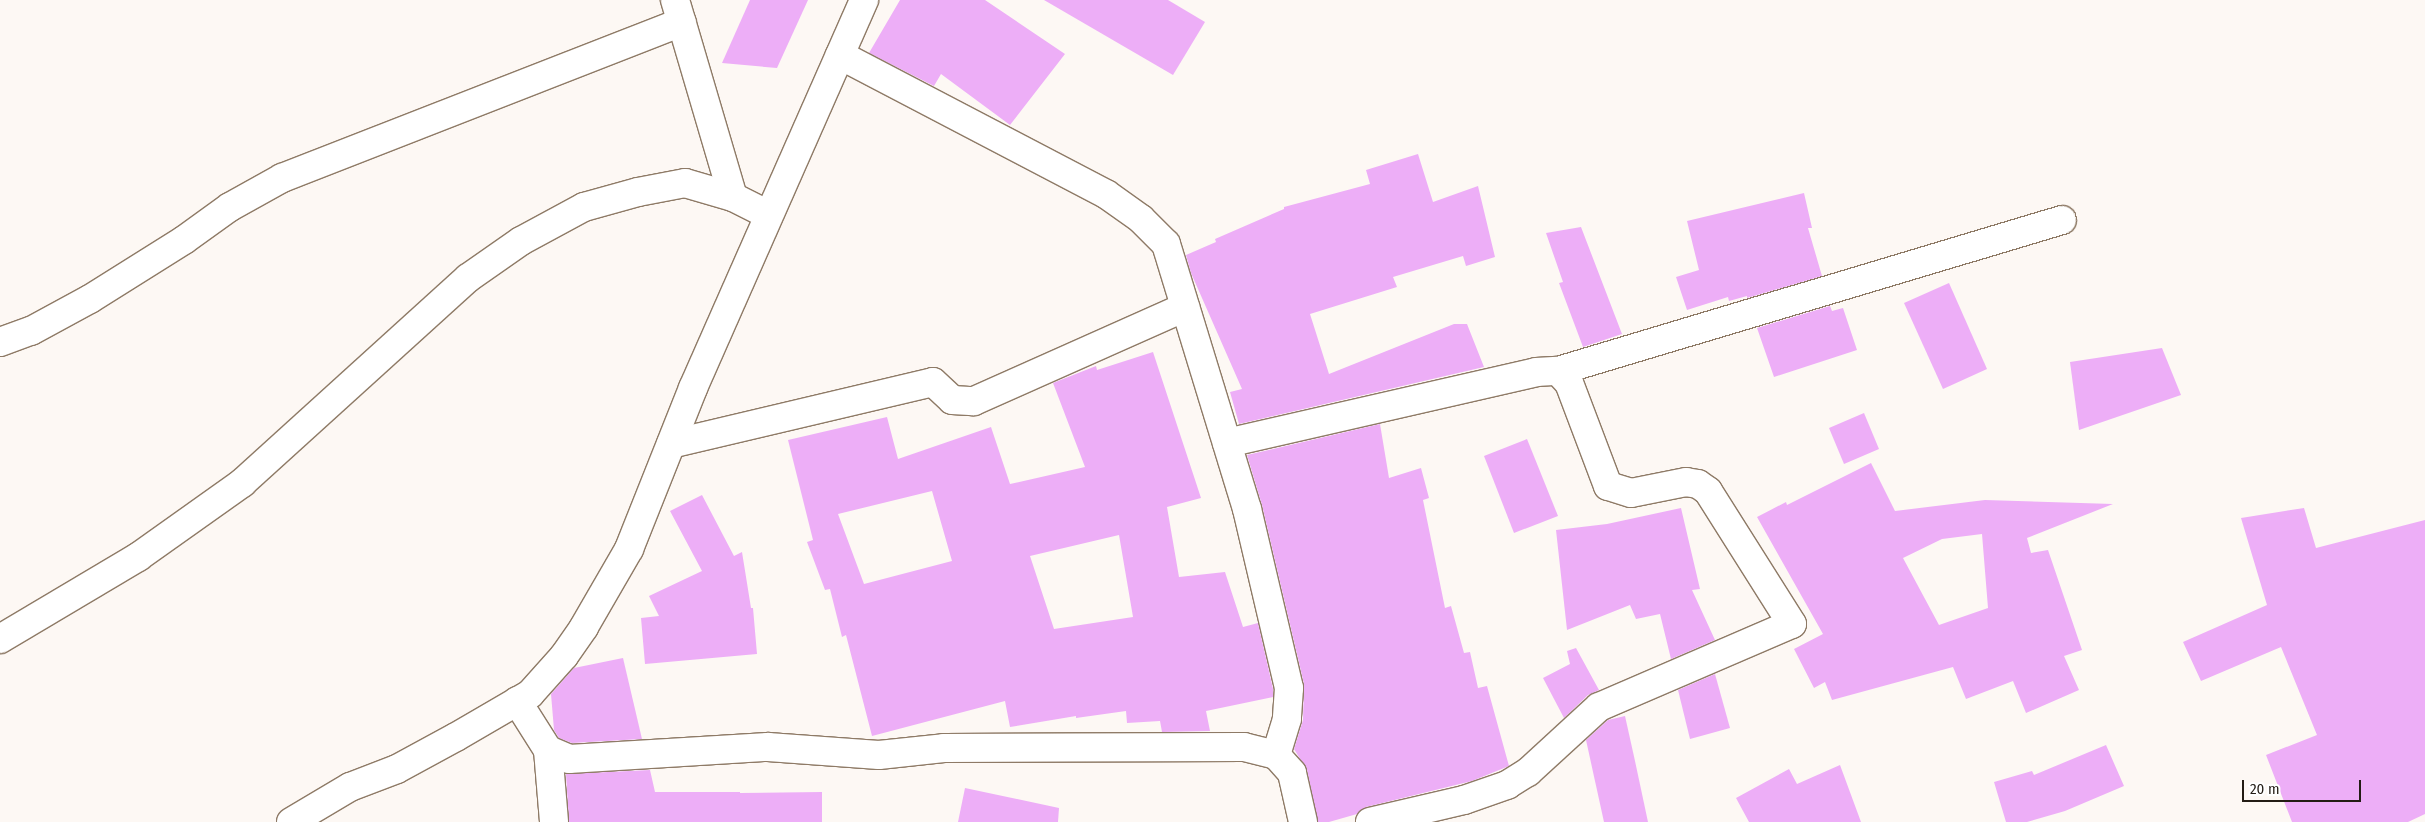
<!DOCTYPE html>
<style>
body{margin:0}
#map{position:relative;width:2425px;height:822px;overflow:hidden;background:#fdf8f4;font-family:"Fira Sans Condensed",sans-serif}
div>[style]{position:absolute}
.building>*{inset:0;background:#edaef7}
.roads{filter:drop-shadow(1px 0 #8e7a66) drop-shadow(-1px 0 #8e7a66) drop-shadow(0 1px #8e7a66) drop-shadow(0 -1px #8e7a66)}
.minor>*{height:28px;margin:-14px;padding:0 14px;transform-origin:14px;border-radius:14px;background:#fff}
span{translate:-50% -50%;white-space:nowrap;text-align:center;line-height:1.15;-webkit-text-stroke:4.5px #fff;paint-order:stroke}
.scale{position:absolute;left:2242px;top:780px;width:119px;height:22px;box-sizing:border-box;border:2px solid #231c14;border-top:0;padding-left:6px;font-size:15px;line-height:18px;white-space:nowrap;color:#231c14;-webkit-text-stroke:4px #fff;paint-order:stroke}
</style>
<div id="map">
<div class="building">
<i style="clip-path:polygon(750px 0,808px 0,777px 68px,722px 63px)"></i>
<i style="clip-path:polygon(900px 0,985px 0,1065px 54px,1010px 125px,941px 74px,934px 86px,869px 53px)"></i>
<i style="clip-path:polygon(1044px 0,1168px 0,1205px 22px,1173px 75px)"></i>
<i style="clip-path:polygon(1418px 154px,1433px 202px,1478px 186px,1495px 257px,1466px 266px,1463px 256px,1393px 277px,1397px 287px,1310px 314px,1329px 374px,1454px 324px,1467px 324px,1484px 367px,1239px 424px,1230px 392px,1242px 389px,1191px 273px,1186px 255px,1216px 242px,1215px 239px,1284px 209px,1284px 207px,1370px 184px,1366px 170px)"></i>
<i style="clip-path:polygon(1804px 193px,1812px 228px,1808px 228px,1822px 276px,1747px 298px,1747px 296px,1729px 301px,1728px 297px,1687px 310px,1676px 277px,1699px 270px,1687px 221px)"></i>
<i style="clip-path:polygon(1581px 227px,1622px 334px,1583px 347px,1559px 283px,1563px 282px,1546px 233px)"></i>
<i style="clip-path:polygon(1949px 283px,1987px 369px,1943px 389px,1904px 303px)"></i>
<i style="clip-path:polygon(1830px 306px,1832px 311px,1843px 308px,1857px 350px,1774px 377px,1757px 328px)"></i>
<i style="clip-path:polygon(2162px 348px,2181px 395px,2079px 430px,2070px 362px)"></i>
<i style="clip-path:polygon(evenodd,1153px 352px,1201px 498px,1167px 507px,1179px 577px,1225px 572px,1243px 627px,1258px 623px,1273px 689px,1273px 697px,1206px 711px,1210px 731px,1162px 732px,1160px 721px,1127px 723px,1126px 711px,1076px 718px,1076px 716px,1010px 727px,1005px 701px,872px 736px,846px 635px,842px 637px,830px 589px,825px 590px,807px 542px,813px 540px,788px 440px,887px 417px,898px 459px,991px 427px,1010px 484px,1085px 467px,1053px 383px,1096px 366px,1097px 370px,1153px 352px,932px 491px,952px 561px,864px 584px,838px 514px,932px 491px,1153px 352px,1119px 535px,1133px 617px,1054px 629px,1030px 556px,1119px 535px)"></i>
<i style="clip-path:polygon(1864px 413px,1879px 449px,1844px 464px,1829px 428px)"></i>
<i style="clip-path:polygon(1380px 424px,1389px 478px,1421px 468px,1429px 498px,1423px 500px,1445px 608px,1451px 606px,1464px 653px,1470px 652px,1478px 688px,1487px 686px,1509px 766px,1472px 781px,1366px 807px,1357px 814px,1329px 822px,1318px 822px,1307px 770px,1294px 749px,1303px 720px,1304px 684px,1262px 505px,1247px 455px)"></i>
<i style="clip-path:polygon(1527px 439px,1558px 516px,1514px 533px,1484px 456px)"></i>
<i style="clip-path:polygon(evenodd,1871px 463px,1895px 511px,1985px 500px,2113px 504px,2027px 538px,2031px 553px,2048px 550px,2082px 650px,2064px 656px,2079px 690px,2026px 713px,2013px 681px,1966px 699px,1953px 667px,1832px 700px,1825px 682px,1814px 688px,1794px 649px,1823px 634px,1757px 517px,1786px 502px,1787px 505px,1871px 463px,1982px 534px,1988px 608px,1939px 625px,1903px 558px,1942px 539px,1982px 534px)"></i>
<i style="clip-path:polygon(702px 495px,734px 556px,742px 552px,751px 608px,753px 608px,757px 654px,645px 664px,641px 618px,659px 616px,649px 596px,702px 571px,670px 511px)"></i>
<i style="clip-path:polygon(1681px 508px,1700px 589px,1692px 590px,1715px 640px,1671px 659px,1660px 614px,1636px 619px,1630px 605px,1567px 630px,1556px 530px,1607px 524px)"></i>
<i style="clip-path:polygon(2304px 508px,2316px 548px,2425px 520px,2425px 814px,2408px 822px,2292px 822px,2266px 755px,2317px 735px,2281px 647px,2201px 681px,2183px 642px,2267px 605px,2241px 518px)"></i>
<i style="clip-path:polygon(1576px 648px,1599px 690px,1588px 695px,1564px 718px,1543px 678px,1570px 664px,1567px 651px)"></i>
<i style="clip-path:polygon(623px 658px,642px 739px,572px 743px,559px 738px,554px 730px,551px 694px,574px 668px)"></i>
<i style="clip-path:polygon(1715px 674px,1730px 728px,1690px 739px,1678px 690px)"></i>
<i style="clip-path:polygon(1625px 716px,1635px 761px,1648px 822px,1604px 822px,1586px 740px,1608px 720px)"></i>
<i style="clip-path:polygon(2106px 745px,2124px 786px,2065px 811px,2027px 822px,2006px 822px,1994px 782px,2032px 771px,2034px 775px)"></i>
<i style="clip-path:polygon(1840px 765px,1861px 822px,1749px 822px,1736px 798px,1789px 769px,1797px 784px)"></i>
<i style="clip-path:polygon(650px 770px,655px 792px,740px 792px,740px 793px,822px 792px,822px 822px,569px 822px,566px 774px)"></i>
<i style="clip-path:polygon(965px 788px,1059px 808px,1058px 822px,958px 822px)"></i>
</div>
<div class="roads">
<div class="minor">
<i style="left:675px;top:0;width:205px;rotate:73.6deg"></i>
<i style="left:840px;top:55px;width:300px;rotate:27.6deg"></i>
<i style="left:1106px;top:194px;width:43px;rotate:35.5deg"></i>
<i style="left:1141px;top:219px;width:35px;rotate:45deg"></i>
<i style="left:1166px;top:244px;width:277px;rotate:73deg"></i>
<i style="left:1247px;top:509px;width:184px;rotate:76.8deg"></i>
<i style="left:1289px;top:688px;width:31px;rotate:94deg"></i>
<i style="left:1287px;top:719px;width:38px;rotate:107deg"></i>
<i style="left:0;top:342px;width:33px;rotate:-20deg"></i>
<i style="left:31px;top:331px;width:67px;rotate:-28.5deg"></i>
<i style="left:90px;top:299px;width:111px;rotate:-32.1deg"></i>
<i style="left:184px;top:240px;width:57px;rotate:-35.7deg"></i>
<i style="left:230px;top:207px;width:60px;rotate:-29.1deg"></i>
<i style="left:282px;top:178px;width:429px;rotate:-21.3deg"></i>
<i style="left:1227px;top:443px;width:317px;rotate:-12.9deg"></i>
<i style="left:1536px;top:372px;width:22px;rotate:-3deg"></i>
<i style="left:1558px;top:371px;width:526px;rotate:-16.68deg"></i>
<i style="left:671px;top:444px;width:269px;rotate:-13.3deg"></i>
<i style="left:933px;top:382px;width:26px;rotate:43deg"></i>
<i style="left:952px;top:400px;width:22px;rotate:3deg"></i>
<i style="left:974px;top:401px;width:231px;rotate:-24deg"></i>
<i style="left:0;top:639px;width:161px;rotate:-30.7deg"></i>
<i style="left:138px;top:557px;width:128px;rotate:-35.4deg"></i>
<i style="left:242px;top:483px;width:305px;rotate:-42.2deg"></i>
<i style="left:468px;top:278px;width:65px;rotate:-34.9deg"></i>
<i style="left:521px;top:241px;width:72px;rotate:-28.4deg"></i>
<i style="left:584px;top:207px;width:56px;rotate:-15.5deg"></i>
<i style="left:638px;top:192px;width:48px;rotate:-10.8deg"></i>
<i style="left:685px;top:183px;width:50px;rotate:16.3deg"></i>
<i style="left:733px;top:197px;width:40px;rotate:26.6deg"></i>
<i style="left:517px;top:701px;width:58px;rotate:57.7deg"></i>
<i style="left:548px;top:750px;width:72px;rotate:85.2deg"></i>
<i style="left:548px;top:750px;width:23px;rotate:23deg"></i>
<i style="left:569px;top:759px;width:199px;rotate:-3.5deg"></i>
<i style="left:768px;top:747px;width:111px;rotate:4.1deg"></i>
<i style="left:879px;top:755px;width:65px;rotate:-6.1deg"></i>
<i style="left:944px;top:748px;width:300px;rotate:-0.2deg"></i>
<i style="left:1244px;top:747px;width:33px;rotate:14deg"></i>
<i style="left:1276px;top:755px;width:24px;rotate:48deg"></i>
<i style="left:1292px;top:773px;width:50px;rotate:77.3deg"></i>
<i style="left:291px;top:822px;width:69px;rotate:-30.7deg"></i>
<i style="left:350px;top:787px;width:50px;rotate:-21deg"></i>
<i style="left:397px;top:769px;width:67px;rotate:-28.5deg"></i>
<i style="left:456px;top:737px;width:86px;rotate:-30.2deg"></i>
<i style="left:530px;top:694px;width:51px;rotate:-48.2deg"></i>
<i style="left:564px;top:656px;width:35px;rotate:-55deg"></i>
<i style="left:584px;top:627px;width:90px;rotate:-60deg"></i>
<i style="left:629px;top:549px;width:173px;rotate:-68.3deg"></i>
<i style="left:693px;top:388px;width:424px;rotate:-66.2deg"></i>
<i style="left:1370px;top:822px;width:97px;rotate:-13.2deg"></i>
<i style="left:1464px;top:800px;width:46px;rotate:-19.2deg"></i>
<i style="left:1507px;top:785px;width:25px;rotate:-32deg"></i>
<i style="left:1528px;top:772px;width:96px;rotate:-42.5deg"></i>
<i style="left:1599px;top:707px;width:210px;rotate:-23.3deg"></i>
<i style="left:1792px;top:624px;width:157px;rotate:-122.3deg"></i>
<i style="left:1708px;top:491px;width:12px;rotate:-145deg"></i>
<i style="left:1698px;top:484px;width:12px;rotate:-171deg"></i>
<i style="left:1686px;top:482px;width:56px;rotate:168.7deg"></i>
<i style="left:1631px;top:493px;width:24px;rotate:-163deg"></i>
<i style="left:1608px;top:486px;width:110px;rotate:-110.7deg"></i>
<i style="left:1569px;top:383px;width:16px;rotate:-133deg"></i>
</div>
</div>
<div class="scale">20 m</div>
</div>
